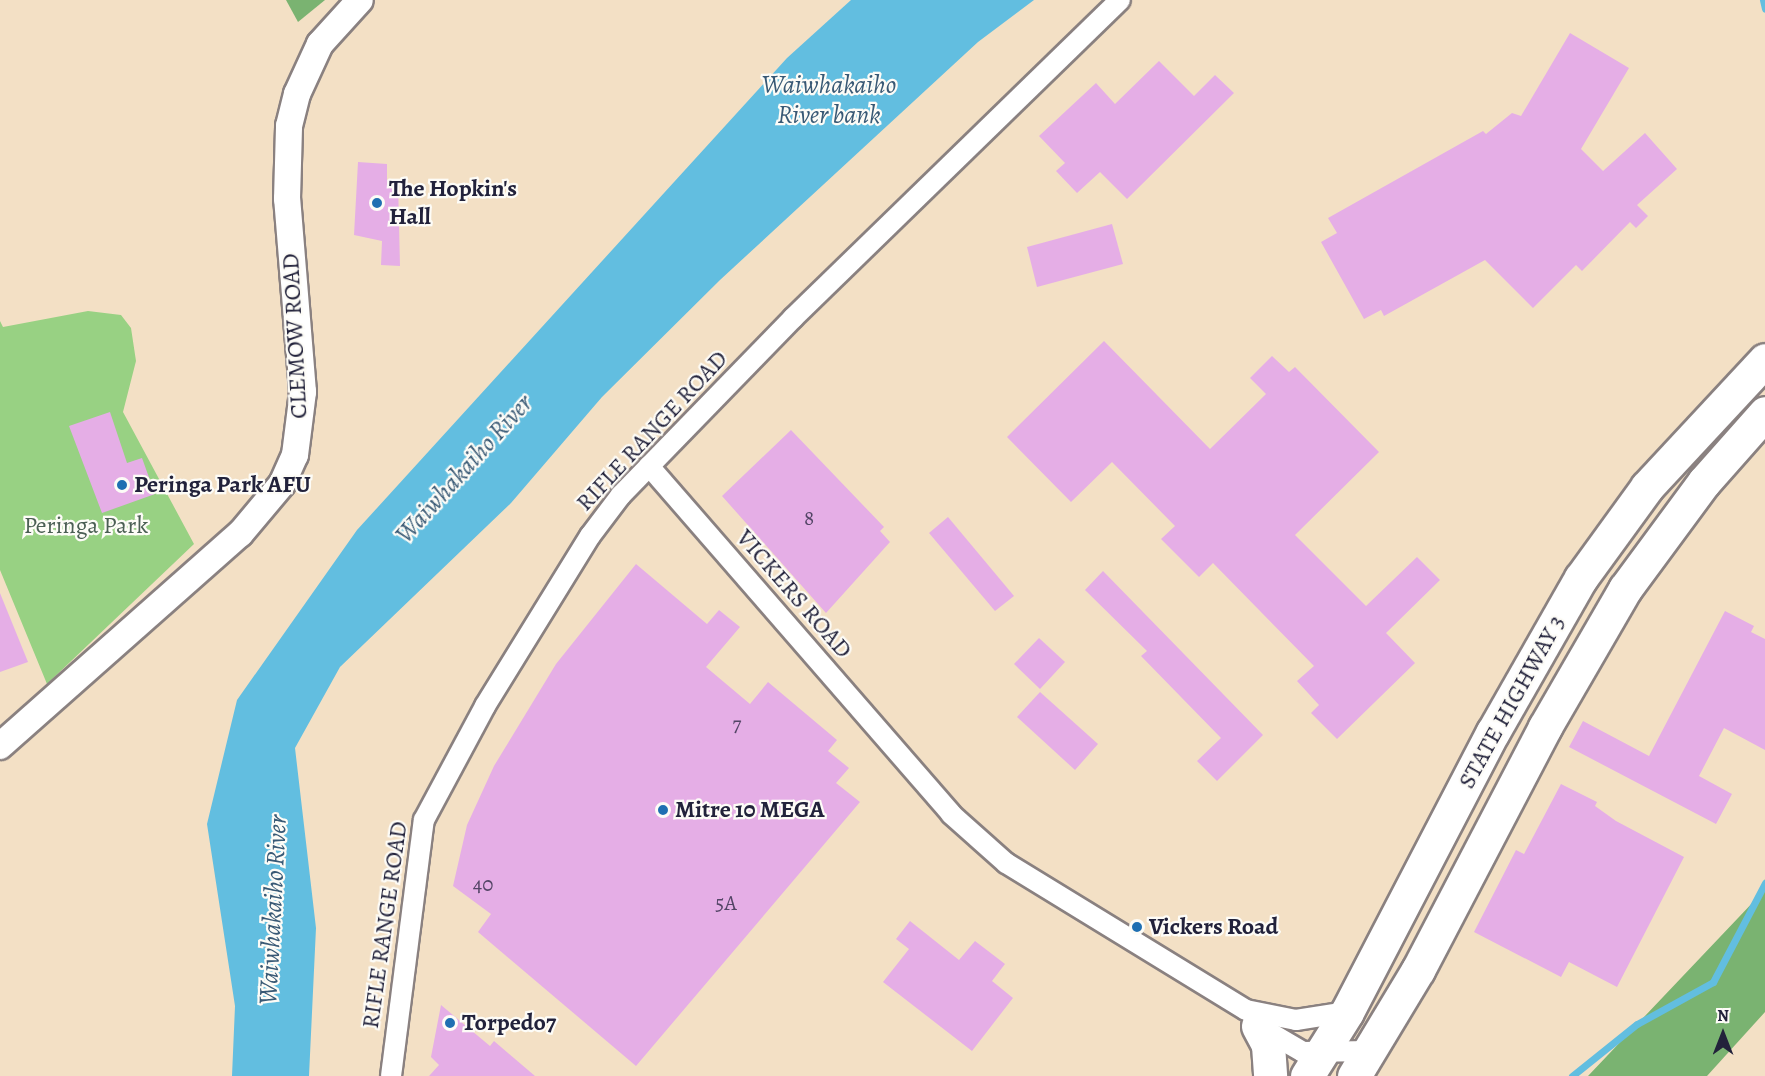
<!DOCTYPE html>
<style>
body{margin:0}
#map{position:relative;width:1765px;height:1076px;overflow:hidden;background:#f3e0c5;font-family:Alegreya,serif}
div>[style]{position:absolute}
.green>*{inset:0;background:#98d183}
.forest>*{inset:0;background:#7ab371}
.water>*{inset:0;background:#62bee0}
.stream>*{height:7px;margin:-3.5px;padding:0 3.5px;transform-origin:3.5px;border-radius:3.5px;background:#62bee0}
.building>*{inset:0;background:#e5aee6}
.roads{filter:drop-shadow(2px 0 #8a8180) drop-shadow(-2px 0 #8a8180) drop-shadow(0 2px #8a8180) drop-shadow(0 -2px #8a8180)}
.minor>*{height:20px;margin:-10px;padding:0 10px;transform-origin:10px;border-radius:10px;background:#fff}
.tertiary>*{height:26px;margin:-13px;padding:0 13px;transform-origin:13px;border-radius:13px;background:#fff}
.trunk>*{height:33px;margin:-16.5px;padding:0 16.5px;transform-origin:16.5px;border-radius:16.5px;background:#fff}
.dots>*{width:16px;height:16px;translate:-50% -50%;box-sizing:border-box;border:3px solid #fdfcf7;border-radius:50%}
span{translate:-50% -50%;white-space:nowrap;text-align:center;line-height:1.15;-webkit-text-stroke:4.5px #fdfcf7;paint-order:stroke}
.number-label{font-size:21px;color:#534566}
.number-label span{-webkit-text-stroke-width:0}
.poi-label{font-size:24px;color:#22223b;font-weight:700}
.left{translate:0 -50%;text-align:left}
.street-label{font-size:24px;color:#22223b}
.park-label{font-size:24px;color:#4b5f54}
.water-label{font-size:26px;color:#385975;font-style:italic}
.north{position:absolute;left:1693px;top:1004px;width:60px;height:60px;-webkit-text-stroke:4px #fdfcf7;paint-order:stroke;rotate:0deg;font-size:16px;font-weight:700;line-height:24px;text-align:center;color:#22223b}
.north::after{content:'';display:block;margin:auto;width:21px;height:27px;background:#22223b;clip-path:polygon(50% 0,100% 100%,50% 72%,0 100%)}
</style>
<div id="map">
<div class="green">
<i style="clip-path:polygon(88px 311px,121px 315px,131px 328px,136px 361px,123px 412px,194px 544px,47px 684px,0 570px,0 321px,3px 327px)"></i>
</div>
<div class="forest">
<i style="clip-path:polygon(286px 0,325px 0,298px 22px)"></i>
<i style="clip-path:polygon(1765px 879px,1765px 1012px,1707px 1076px,1588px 1076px,1757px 898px)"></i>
</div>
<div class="water">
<i style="clip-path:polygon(851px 0,1034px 0,978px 42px,720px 280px,602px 397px,511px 503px,340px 667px,295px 748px,316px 928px,309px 1076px,232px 1076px,235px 1006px,207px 824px,237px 700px,357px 530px,787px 58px)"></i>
</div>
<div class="stream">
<i style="left:1763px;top:0;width:9px;rotate:77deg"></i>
<i style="left:1572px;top:1076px;width:83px;rotate:-38.7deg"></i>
<i style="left:1637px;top:1024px;width:87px;rotate:-28.9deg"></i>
<i style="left:1713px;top:982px;width:112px;rotate:-62.3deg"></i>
</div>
<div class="building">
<i style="clip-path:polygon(1570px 33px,1629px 68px,1581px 149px,1603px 171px,1645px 133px,1677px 169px,1637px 205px,1648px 216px,1636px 228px,1630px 222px,1582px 271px,1576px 265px,1533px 308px,1485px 260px,1384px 316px,1381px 310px,1364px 319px,1321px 242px,1337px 233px,1328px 218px,1483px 131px,1486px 134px,1512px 113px,1521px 116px)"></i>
<i style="clip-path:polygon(1159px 61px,1194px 96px,1215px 75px,1234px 93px,1127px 199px,1100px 172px,1077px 193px,1056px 171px,1065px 163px,1039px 136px,1096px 83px,1115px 104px)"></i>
<i style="clip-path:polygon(358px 162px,387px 164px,387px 180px,398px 181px,400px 266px,381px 265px,382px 241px,354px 235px)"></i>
<i style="clip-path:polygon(1112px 224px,1123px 264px,1037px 287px,1027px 247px)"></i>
<i style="clip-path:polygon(1104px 341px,1210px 449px,1266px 394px,1250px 378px,1272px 356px,1289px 372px,1295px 367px,1379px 452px,1295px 535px,1366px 606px,1417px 557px,1440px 580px,1386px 633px,1415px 663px,1337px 739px,1311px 713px,1319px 705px,1297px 681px,1314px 666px,1213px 563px,1199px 577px,1161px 539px,1175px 526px,1112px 462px,1071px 502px,1007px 437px)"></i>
<i style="clip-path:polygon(110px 412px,127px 463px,142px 458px,155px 494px,102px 513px,69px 426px)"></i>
<i style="clip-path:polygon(791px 430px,884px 527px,880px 531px,890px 542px,826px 613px,722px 496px)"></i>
<i style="clip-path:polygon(948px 517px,1014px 596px,995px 611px,929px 533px)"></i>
<i style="clip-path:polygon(636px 564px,707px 624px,719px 610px,740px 627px,706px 667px,750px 704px,768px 682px,837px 740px,828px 751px,849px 768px,836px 783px,860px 802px,636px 1066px,478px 932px,491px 914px,453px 886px,467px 825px,494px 766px,556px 664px)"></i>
<i style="clip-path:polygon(1103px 571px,1263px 735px,1217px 781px,1197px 761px,1221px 738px,1141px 656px,1147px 651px,1085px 590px)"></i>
<i style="clip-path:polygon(0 593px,28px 662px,0 672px)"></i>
<i style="clip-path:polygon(1725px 611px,1754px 626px,1751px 632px,1765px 639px,1765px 750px,1724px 728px,1699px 776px,1732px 794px,1716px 824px,1569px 747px,1583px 721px,1649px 756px)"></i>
<i style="clip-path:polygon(1039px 638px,1065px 662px,1040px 689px,1014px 664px)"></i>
<i style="clip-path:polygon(1040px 692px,1098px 744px,1075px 770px,1017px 717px)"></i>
<i style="clip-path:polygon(1561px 784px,1597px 802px,1595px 806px,1616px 821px,1684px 857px,1617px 987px,1569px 962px,1561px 977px,1474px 932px,1516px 850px,1524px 854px)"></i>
<i style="clip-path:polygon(910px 921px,959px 960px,975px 941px,1005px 964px,992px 981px,1013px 998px,972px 1051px,883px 982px,909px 949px,896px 939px)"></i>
<i style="clip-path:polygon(441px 1005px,490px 1046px,494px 1041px,535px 1076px,429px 1076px,439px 1065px,431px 1057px)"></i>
</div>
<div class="roads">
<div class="minor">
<i style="left:649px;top:466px;width:461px;rotate:49deg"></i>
<i style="left:951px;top:814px;width:74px;rotate:41.7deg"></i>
<i style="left:1006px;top:863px;width:281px;rotate:31.5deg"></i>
<i style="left:1246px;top:1010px;width:51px;rotate:11.3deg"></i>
<i style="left:1296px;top:1020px;width:52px;rotate:-8.9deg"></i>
<i style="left:1260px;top:1027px;width:50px;rotate:30.2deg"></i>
<i style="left:1303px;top:1052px;width:68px;rotate:-0.8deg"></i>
<i style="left:391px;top:1076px;width:258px;rotate:-82.7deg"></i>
<i style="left:424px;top:820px;width:129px;rotate:-61.8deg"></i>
<i style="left:485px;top:706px;width:200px;rotate:-58.3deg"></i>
<i style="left:590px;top:536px;width:51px;rotate:-52.9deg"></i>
<i style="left:621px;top:495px;width:247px;rotate:-45.8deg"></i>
<i style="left:793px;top:318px;width:456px;rotate:-44.2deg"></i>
</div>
<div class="tertiary">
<i style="left:0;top:746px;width:320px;rotate:-41.5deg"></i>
<i style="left:240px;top:534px;width:65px;rotate:-50deg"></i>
<i style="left:282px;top:484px;width:32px;rotate:-66deg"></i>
<i style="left:295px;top:455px;width:64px;rotate:-82.8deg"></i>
<i style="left:303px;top:392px;width:194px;rotate:-94.7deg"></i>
<i style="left:287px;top:199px;width:73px;rotate:-88.4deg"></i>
<i style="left:289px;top:126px;width:33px;rotate:-76deg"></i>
<i style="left:297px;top:94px;width:55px;rotate:-65.3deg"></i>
<i style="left:320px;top:44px;width:59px;rotate:-47.7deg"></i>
</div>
<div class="trunk">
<i style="left:1258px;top:1026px;width:21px;rotate:62deg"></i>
<i style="left:1268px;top:1045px;width:31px;rotate:86deg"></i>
<i style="left:1307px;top:1076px;width:75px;rotate:-58deg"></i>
<i style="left:1347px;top:1012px;width:316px;rotate:-62.5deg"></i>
<i style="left:1493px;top:732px;width:177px;rotate:-60.3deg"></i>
<i style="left:1581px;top:578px;width:112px;rotate:-54deg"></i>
<i style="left:1647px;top:487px;width:173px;rotate:-47.1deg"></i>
<i style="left:1354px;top:1076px;width:124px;rotate:-58.9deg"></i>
<i style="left:1418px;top:970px;width:274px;rotate:-62.4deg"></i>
<i style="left:1545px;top:727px;width:160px;rotate:-59.9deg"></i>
<i style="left:1625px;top:589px;width:133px;rotate:-53.6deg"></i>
<i style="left:1704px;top:482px;width:92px;rotate:-48.5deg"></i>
</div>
</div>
<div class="dots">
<i style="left:377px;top:203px;background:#1f6fb2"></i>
<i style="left:122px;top:485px;background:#1f6fb2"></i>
<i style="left:663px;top:810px;background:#1f6fb2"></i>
<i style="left:1137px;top:927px;background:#1f6fb2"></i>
<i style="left:450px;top:1023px;background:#1f6fb2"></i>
</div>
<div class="number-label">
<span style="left:809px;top:518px">8</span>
<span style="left:737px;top:724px">7</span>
<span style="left:483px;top:884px">40</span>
<span style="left:726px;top:903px">5A</span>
</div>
<div class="poi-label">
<span class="left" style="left:389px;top:203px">The Hopkin's<br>Hall</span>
<span class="left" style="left:134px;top:485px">Peringa Park AFU</span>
<span class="left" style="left:675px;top:810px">Mitre 10 MEGA</span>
<span class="left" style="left:1149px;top:927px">Vickers Road</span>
<span class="left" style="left:462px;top:1023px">Torpedo7</span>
</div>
<div class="street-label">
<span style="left:295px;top:336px;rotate:-93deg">CLEMOW ROAD</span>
<span style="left:652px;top:431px;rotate:-47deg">RIFLE RANGE ROAD</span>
<span style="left:794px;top:594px;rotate:49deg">VICKERS ROAD</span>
<span style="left:1512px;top:702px;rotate:-61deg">STATE HIGHWAY 3</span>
<span style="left:385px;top:925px;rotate:-82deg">RIFLE RANGE ROAD</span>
</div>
<div class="park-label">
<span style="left:86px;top:526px">Peringa Park</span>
</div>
<div class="water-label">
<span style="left:829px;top:100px">Waiwhakaiho<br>River bank</span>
<span style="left:464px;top:469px;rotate:-48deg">Waiwhakaiho River</span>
<span style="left:273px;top:910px;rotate:-87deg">Waiwhakaiho River</span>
</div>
<div class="north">N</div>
</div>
